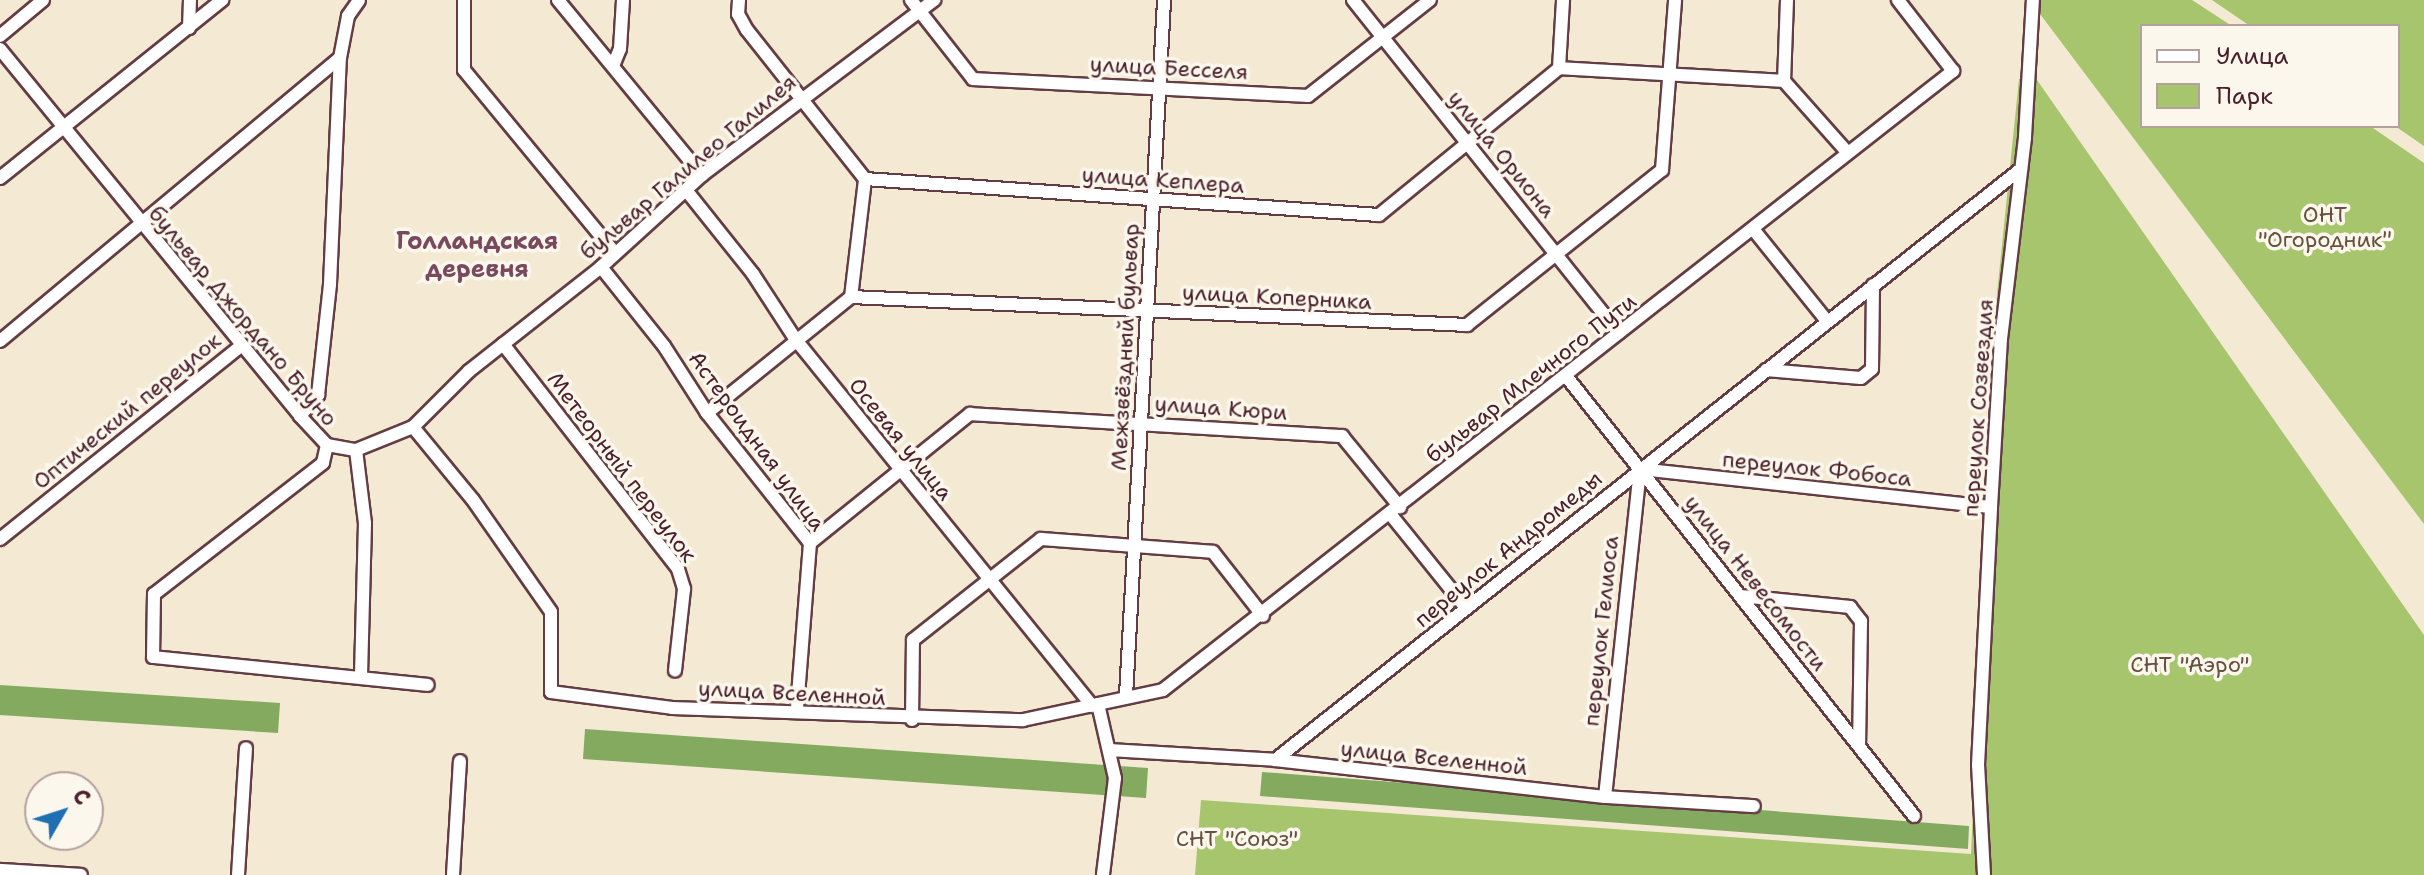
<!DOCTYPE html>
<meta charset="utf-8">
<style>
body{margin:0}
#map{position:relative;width:2424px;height:875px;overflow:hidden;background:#f4ead3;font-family:"Shantell Sans",sans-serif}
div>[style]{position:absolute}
.green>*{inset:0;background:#a6c56d}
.forest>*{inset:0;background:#84aa60}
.roads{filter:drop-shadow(2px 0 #643d44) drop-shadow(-2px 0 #643d44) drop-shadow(0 2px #643d44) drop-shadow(0 -2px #643d44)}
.minor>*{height:12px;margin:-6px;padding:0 6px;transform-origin:6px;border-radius:6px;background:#fff}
span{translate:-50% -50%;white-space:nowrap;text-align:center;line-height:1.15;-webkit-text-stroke:7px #fbf7ec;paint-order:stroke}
.street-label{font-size:22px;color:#4a1f2b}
.park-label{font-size:22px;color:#66513f}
.neighbourhood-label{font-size:24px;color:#79495e;font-weight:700}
.legend{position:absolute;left:2140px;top:24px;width:260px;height:104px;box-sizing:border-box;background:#fbf7ec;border:2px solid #b4a19f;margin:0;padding:10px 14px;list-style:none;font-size:24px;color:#4a1f2b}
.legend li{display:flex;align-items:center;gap:16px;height:40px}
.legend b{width:40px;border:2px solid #b4a19f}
.north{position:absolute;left:24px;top:771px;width:80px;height:80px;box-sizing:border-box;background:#fbf7ec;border:2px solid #b4a19f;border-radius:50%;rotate:51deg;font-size:22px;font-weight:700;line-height:32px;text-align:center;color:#4a1f2b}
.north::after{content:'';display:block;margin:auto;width:28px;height:36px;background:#1f6fb2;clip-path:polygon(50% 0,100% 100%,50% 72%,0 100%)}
</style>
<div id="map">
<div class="green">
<i style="clip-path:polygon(2035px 0,2192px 0,2232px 26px,2142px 26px,2142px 126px,2370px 126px,2424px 163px,2424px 524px,2034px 6px)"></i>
<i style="clip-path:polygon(2212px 0,2424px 0,2424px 146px,2395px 126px,2398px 26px,2250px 26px)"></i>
<i style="clip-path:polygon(2019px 79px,2037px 80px,2424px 635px,2424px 875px,1195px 875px,1201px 800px,1971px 854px,1997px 294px)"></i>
</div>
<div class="forest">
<i style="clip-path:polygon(0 685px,280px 703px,278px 733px,0 715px)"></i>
<i style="clip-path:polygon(585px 729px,1148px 768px,1146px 798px,583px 759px)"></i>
<i style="clip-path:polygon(1262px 772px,1969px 826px,1968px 849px,1260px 796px)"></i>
</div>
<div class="roads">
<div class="minor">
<i style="left:464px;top:0;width:70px;rotate:90deg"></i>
<i style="left:464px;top:70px;width:237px;rotate:50.5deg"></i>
<i style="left:558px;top:0;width:227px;rotate:50.6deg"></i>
<i style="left:739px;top:0;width:14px;rotate:94deg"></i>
<i style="left:738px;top:14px;width:18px;rotate:61deg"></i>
<i style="left:747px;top:30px;width:190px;rotate:51.6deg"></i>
<i style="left:865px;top:179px;width:515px;rotate:4.01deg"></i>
<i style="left:1379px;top:215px;width:232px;rotate:-39.2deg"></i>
<i style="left:1559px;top:68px;width:68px;rotate:-86.6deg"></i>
<i style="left:911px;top:0;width:100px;rotate:51.9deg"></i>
<i style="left:973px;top:79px;width:335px;rotate:2.9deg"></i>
<i style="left:1308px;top:96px;width:155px;rotate:-38.2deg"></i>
<i style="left:1353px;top:0;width:426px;rotate:51.4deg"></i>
<i style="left:1787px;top:0;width:81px;rotate:92.1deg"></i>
<i style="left:1784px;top:81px;width:96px;rotate:48.4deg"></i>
<i style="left:189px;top:28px;width:28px;rotate:-88deg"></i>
<i style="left:0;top:36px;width:56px;rotate:-39.9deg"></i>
<i style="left:0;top:49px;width:474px;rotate:50.7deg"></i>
<i style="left:300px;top:416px;width:40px;rotate:47deg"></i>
<i style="left:327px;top:445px;width:29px;rotate:10deg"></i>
<i style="left:356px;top:450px;width:61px;rotate:-22deg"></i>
<i style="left:413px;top:427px;width:79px;rotate:-45deg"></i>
<i style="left:469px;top:371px;width:168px;rotate:-38.2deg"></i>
<i style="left:601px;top:267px;width:137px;rotate:-42.3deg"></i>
<i style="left:702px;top:175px;width:291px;rotate:-37deg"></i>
<i style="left:613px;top:66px;width:18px;rotate:-68deg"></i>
<i style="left:620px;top:49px;width:49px;rotate:-86.5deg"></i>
<i style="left:1559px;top:68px;width:225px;rotate:3.3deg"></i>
<i style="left:0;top:178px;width:285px;rotate:-38.7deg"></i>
<i style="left:686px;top:190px;width:107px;rotate:51.4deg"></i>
<i style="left:753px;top:274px;width:79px;rotate:56.9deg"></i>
<i style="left:796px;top:340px;width:471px;rotate:51deg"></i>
<i style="left:1753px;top:229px;width:118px;rotate:51.2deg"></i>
<i style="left:601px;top:267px;width:101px;rotate:51.4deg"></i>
<i style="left:664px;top:346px;width:80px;rotate:57.3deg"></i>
<i style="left:707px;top:413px;width:166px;rotate:51.6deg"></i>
<i style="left:810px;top:543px;width:168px;rotate:94.5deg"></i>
<i style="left:851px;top:297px;width:119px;rotate:-83.2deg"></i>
<i style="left:0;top:341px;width:442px;rotate:-39.8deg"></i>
<i style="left:503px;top:344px;width:285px;rotate:52.1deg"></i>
<i style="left:678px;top:569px;width:21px;rotate:73deg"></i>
<i style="left:684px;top:589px;width:82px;rotate:96.3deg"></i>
<i style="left:1766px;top:370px;width:95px;rotate:4.8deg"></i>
<i style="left:1861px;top:378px;width:14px;rotate:-39deg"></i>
<i style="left:1872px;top:369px;width:84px;rotate:-89.3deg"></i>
<i style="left:1566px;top:376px;width:561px;rotate:51.66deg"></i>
<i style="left:707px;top:413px;width:185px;rotate:-38.9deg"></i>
<i style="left:851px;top:297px;width:617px;rotate:2.6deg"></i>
<i style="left:1467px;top:325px;width:249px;rotate:-38.5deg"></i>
<i style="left:1662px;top:170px;width:170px;rotate:-85.6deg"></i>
<i style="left:300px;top:416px;width:28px;rotate:-49deg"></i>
<i style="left:318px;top:395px;width:112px;rotate:-83.8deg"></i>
<i style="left:330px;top:284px;width:226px;rotate:-87.5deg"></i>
<i style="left:340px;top:58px;width:43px;rotate:-79.2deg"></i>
<i style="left:348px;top:16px;width:19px;rotate:-55deg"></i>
<i style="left:413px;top:427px;width:94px;rotate:50.6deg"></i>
<i style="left:473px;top:500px;width:136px;rotate:55.1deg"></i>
<i style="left:551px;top:612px;width:80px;rotate:90deg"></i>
<i style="left:551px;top:692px;width:122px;rotate:7.5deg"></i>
<i style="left:672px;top:708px;width:351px;rotate:2deg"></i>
<i style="left:1023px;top:720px;width:143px;rotate:-12.1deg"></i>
<i style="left:1163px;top:690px;width:1004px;rotate:-38.08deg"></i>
<i style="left:1953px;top:71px;width:90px;rotate:-127.8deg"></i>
<i style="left:327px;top:445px;width:18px;rotate:103deg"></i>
<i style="left:323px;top:463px;width:214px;rotate:142.2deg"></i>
<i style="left:154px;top:594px;width:63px;rotate:90.9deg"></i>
<i style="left:153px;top:657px;width:276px;rotate:5.8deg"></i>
<i style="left:356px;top:450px;width:74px;rotate:83deg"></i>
<i style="left:365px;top:523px;width:153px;rotate:91.5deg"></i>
<i style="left:1391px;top:515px;width:119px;rotate:51.1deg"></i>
<i style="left:0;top:539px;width:310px;rotate:-38.7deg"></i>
<i style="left:810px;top:543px;width:206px;rotate:-38.9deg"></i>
<i style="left:970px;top:414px;width:373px;rotate:3.4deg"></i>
<i style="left:1342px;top:436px;width:92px;rotate:50.8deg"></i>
<i style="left:1740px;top:596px;width:111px;rotate:5.7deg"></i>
<i style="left:1850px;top:607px;width:18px;rotate:52deg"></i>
<i style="left:1861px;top:621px;width:124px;rotate:90.9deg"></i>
<i style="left:1126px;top:696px;width:697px;rotate:-86.87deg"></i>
<i style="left:1098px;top:704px;width:76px;rotate:77.1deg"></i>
<i style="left:1115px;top:778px;width:98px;rotate:97.1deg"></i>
<i style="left:912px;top:720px;width:80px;rotate:-89.3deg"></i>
<i style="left:913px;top:640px;width:163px;rotate:-38.3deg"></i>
<i style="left:1041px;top:539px;width:172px;rotate:4.3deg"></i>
<i style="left:1213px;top:552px;width:81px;rotate:52deg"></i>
<i style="left:1109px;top:750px;width:166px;rotate:3.4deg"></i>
<i style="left:1275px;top:760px;width:332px;rotate:6.4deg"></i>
<i style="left:1605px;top:797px;width:149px;rotate:3.5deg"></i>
<i style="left:1275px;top:760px;width:952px;rotate:-38.39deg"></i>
<i style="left:1605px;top:797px;width:330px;rotate:-83.9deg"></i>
<i style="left:1640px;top:469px;width:353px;rotate:6.2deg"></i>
<i style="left:0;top:870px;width:81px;rotate:3.5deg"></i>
<i style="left:238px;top:875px;width:127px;rotate:-86.4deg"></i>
<i style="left:453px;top:875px;width:114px;rotate:-86.5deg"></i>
<i style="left:1984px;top:875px;width:110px;rotate:-93.1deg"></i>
<i style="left:1978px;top:765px;width:258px;rotate:-87.1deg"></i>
<i style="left:1991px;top:507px;width:168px;rotate:-86.6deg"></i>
<i style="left:2001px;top:339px;width:203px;rotate:-83.2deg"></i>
<i style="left:2025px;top:137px;width:137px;rotate:-86.7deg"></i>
</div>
</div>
<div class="street-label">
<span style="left:1169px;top:68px;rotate:3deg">улица Бесселя</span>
<span style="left:1502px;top:154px;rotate:51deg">улица Ориона</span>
<span style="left:688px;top:167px;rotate:-40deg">бульвар Галилео Галилея</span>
<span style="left:1163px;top:180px;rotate:4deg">улица Кеплера</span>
<span style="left:1277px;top:297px;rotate:3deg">улица Коперника</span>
<span style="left:243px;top:316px;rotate:50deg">бульвар Джордано Бруно</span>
<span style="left:1125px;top:347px;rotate:-87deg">Межзвёздный бульвар</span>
<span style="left:1531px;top:378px;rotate:-38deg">бульвар Млечного Пути</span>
<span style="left:1221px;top:408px;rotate:4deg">улица Кюри</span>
<span style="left:1978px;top:408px;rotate:-86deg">переулок Созвездия</span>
<span style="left:127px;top:411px;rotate:-39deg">Оптический переулок</span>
<span style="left:901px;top:439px;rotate:51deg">Осевая улица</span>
<span style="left:757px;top:441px;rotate:54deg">Астероидная улица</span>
<span style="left:622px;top:467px;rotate:53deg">Метеорный переулок</span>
<span style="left:1817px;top:469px;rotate:6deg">переулок Фобоса</span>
<span style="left:1508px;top:549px;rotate:-39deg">переулок Андромеды</span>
<span style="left:1756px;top:583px;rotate:52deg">улица Невесомости</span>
<span style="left:1601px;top:631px;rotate:-84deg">переулок Гелиоса</span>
<span style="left:792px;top:693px;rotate:3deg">улица Вселенной</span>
<span style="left:1434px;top:758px;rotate:6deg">улица Вселенной</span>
</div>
<div class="park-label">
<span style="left:2325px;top:227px">ОНТ<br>"Огородник"</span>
<span style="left:2190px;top:665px">СНТ "Аэро"</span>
<span style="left:1237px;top:839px">СНТ "Союз"</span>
</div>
<div class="neighbourhood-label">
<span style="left:477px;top:256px">Голландская<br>деревня</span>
</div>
<ul class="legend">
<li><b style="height:10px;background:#fff"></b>Улица</li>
<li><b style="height:22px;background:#a6c56d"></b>Парк</li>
</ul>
<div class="north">С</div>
</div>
